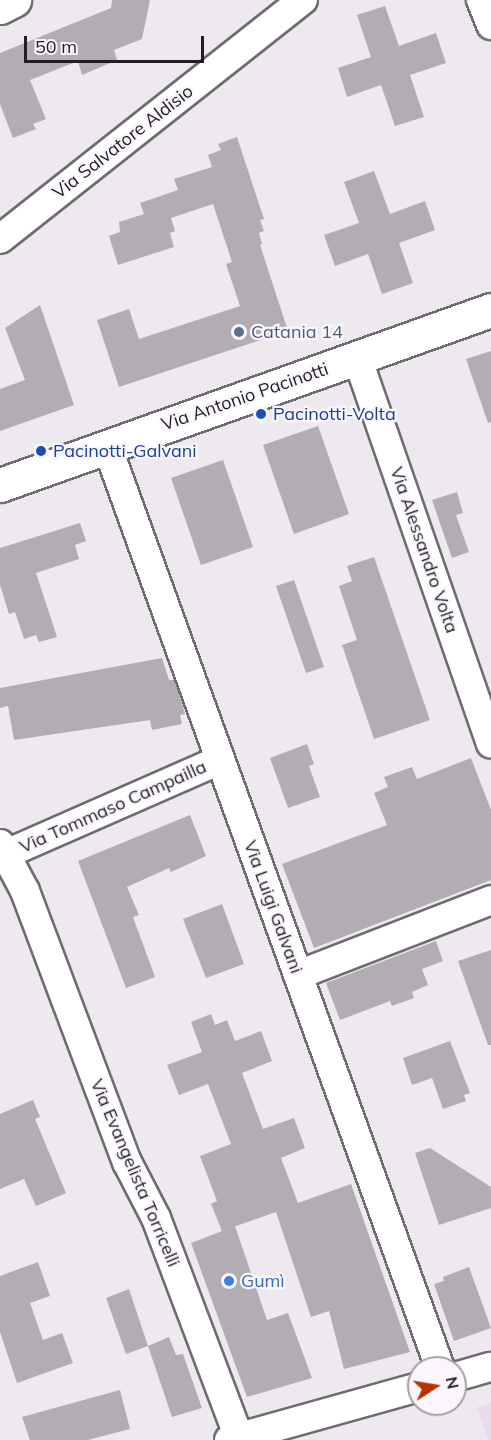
<!DOCTYPE html>
<meta charset="utf-8">
<style>
body{margin:0}
#map{position:relative;width:491px;height:1440px;overflow:hidden;background:#eee9ef;font-family:Mulish,sans-serif}
div>[style]{position:absolute}
.built>*{inset:0;background:#e7ddea}
.building>*{inset:0;background:#b2adb3}
.roads{filter:drop-shadow(2px 0 #6f6b71) drop-shadow(-2px 0 #6f6b71) drop-shadow(0 2px #6f6b71) drop-shadow(0 -2px #6f6b71)}
.minor>*{height:28px;margin:-14px;padding:0 14px;transform-origin:14px;border-radius:14px;background:#fff}
.secondary>*{height:33px;margin:-16.5px;padding:0 16.5px;transform-origin:16.5px;border-radius:16.5px;background:#fff}
.primary>*{height:33px;margin:-16.5px;padding:0 16.5px;transform-origin:16.5px;border-radius:16.5px;background:#fff}
.dots>*{width:16px;height:16px;translate:-50% -50%;box-sizing:border-box;border:3px solid #fbf6fd;border-radius:50%}
span{translate:-50% -50%;white-space:nowrap;text-align:center;line-height:1.15;-webkit-text-stroke:4.5px #fbf6fd;paint-order:stroke}
.street-label{font-size:18px;color:#201e21}
.service-label{font-size:18px;color:#4e5e75}
.left{translate:0 -50%;text-align:left}
.transit-label{font-size:18px;color:#164399}
.shop-label{font-size:18px;color:#366cbe}
.north{position:absolute;left:407px;top:1356px;width:60px;height:60px;box-sizing:border-box;background:#fbf6fd;border:2px solid #a3a0a5;border-radius:50%;rotate:78deg;font-size:16px;font-weight:700;line-height:24px;text-align:center;color:#201e21}
.north::after{content:'';display:block;margin:auto;width:21px;height:27px;background:#ba3100;clip-path:polygon(50% 0,100% 100%,50% 72%,0 100%)}
.scale{position:absolute;left:24px;top:36px;width:180px;height:27px;box-sizing:border-box;border:3px solid #201e21;border-top:0;padding-left:8px;font-size:18px;line-height:21px;white-space:nowrap;color:#201e21;-webkit-text-stroke:4px #fbf6fd;paint-order:stroke}
</style>
<div id="map">
<div class="built">
<i style="clip-path:polygon(491px 1403px,491px 1440px,488px 1440px,477px 1407px)"></i>
</div>
<div class="building">
<i style="clip-path:polygon(112px 0,150px 0,142px 39px,114px 50px,117px 60px,82px 75px,78px 61px,30px 80px,46px 119px,33px 124px,36px 129px,13px 138px,0 104px,0 53px,111px 8px)"></i>
<i style="clip-path:polygon(385px 6px,399px 46px,436px 33px,446px 63px,410px 75px,424px 117px,395px 126px,381px 85px,347px 97px,338px 68px,371px 57px,357px 15px)"></i>
<i style="clip-path:polygon(237px 137px,264px 219px,260px 220px,264px 231px,259px 233px,262px 244px,260px 245px,288px 331px,119px 387px,97px 320px,129px 309px,139px 339px,240px 306px,226px 264px,232px 262px,213px 204px,171px 218px,175px 231px,170px 233px,174px 247px,118px 265px,109px 236px,120px 232px,119px 222px,144px 214px,140px 203px,178px 190px,174px 179px,212px 167px,208px 155px,221px 150px,218px 144px)"></i>
<i style="clip-path:polygon(374px 171px,390px 214px,425px 201px,435px 230px,399px 243px,413px 283px,382px 294px,368px 254px,335px 266px,324px 235px,359px 223px,344px 182px)"></i>
<i style="clip-path:polygon(40px 305px,74px 405px,0 431px,0 389px,25px 380px,5px 328px)"></i>
<i style="clip-path:polygon(491px 351px,491px 422px,488px 423px,466px 359px)"></i>
<i style="clip-path:polygon(318px 426px,349px 514px,294px 534px,263px 445px)"></i>
<i style="clip-path:polygon(223px 460px,253px 547px,201px 565px,171px 478px)"></i>
<i style="clip-path:polygon(457px 492px,463px 513px,456px 515px,469px 552px,452px 558px,432px 500px)"></i>
<i style="clip-path:polygon(80px 523px,86px 541px,75px 545px,79px 559px,36px 573px,57px 637px,39px 642px,36px 635px,24px 639px,15px 612px,9px 614px,0 585px,0 548px)"></i>
<i style="clip-path:polygon(374px 557px,430px 720px,374px 739px,342px 645px,357px 640px,339px 586px,352px 581px,347px 566px)"></i>
<i style="clip-path:polygon(294px 580px,324px 667px,306px 673px,276px 586px)"></i>
<i style="clip-path:polygon(162px 658px,169px 680px,174px 680px,182px 703px,185px 714px,180px 715px,182px 724px,152px 730px,150px 720px,14px 740px,8px 706px,0 708px,0 688px)"></i>
<i style="clip-path:polygon(307px 744px,314px 764px,309px 766px,320px 797px,288px 808px,270px 758px)"></i>
<i style="clip-path:polygon(471px 758px,491px 810px,491px 880px,314px 948px,282px 864px,387px 825px,374px 793px,388px 787px,384px 777px,412px 767px,417px 779px)"></i>
<i style="clip-path:polygon(190px 815px,206px 856px,171px 872px,169px 868px,127px 887px,139px 915px,133px 917px,155px 977px,126px 988px,78px 861px)"></i>
<i style="clip-path:polygon(222px 904px,244px 964px,206px 978px,183px 919px)"></i>
<i style="clip-path:polygon(436px 941px,443px 961px,422px 969px,428px 985px,412px 992px,414px 998px,392px 1006px,390px 1001px,340px 1020px,326px 983px)"></i>
<i style="clip-path:polygon(491px 950px,491px 1045px,488px 1045px,458px 961px)"></i>
<i style="clip-path:polygon(211px 1014px,215px 1025px,227px 1020px,235px 1041px,261px 1031px,272px 1061px,242px 1073px,263px 1129px,294px 1118px,305px 1148px,281px 1158px,298px 1203px,351px 1184px,410px 1352px,344px 1369px,329px 1311px,311px 1317px,276px 1212px,222px 1231px,211px 1204px,217px 1201px,200px 1156px,231px 1144px,208px 1084px,179px 1095px,167px 1065px,202px 1052px,191px 1022px)"></i>
<i style="clip-path:polygon(450px 1041px,470px 1093px,464px 1095px,466px 1101px,443px 1109px,432px 1078px,412px 1085px,403px 1058px)"></i>
<i style="clip-path:polygon(33px 1100px,40px 1117px,35px 1119px,66px 1193px,36px 1206px,24px 1179px,0 1189px,0 1114px)"></i>
<i style="clip-path:polygon(430px 1148px,491px 1187px,491px 1208px,439px 1225px,415px 1153px)"></i>
<i style="clip-path:polygon(235px 1226px,267px 1320px,288px 1313px,312px 1378px,247px 1397px,191px 1243px)"></i>
<i style="clip-path:polygon(38px 1262px,50px 1296px,30px 1303px,43px 1340px,62px 1333px,73px 1363px,17px 1383px,0 1332px,0 1276px)"></i>
<i style="clip-path:polygon(469px 1267px,491px 1328px,454px 1341px,434px 1284px,444px 1281px,443px 1277px)"></i>
<i style="clip-path:polygon(129px 1289px,148px 1346px,126px 1354px,106px 1298px)"></i>
<i style="clip-path:polygon(169px 1337px,176px 1355px,183px 1354px,202px 1408px,172px 1417px,148px 1346px)"></i>
<i style="clip-path:polygon(120px 1390px,130px 1429px,88px 1440px,30px 1440px,22px 1417px)"></i>
</div>
<div class="roads">
<div class="minor">
<i style="left:481px;top:0;width:27px;rotate:68deg"></i>
<i style="left:0;top:239px;width:386px;rotate:-38.3deg"></i>
<i style="left:357px;top:357px;width:409px;rotate:70.9deg"></i>
<i style="left:107px;top:446px;width:980px;rotate:70.14deg"></i>
<i style="left:0;top:844px;width:53px;rotate:62deg"></i>
<i style="left:25px;top:891px;width:290px;rotate:69.4deg"></i>
<i style="left:127px;top:1162px;width:63px;rotate:62.6deg"></i>
<i style="left:156px;top:1218px;width:237px;rotate:69.3deg"></i>
<i style="left:6px;top:854px;width:234px;rotate:-23.7deg"></i>
<i style="left:298px;top:975px;width:207px;rotate:-21.2deg"></i>
<i style="left:455px;top:1377px;width:37px;rotate:-16deg"></i>
<i style="left:229px;top:1440px;width:197px;rotate:-15.6deg"></i>
</div>
<div class="secondary">
<i style="left:0;top:485px;width:521px;rotate:-19.62deg"></i>
</div>
<div class="primary">
<i style="left:0;top:7px;width:16px;rotate:-27deg"></i>
</div>
</div>
<div class="dots">
<i style="left:239px;top:332px;background:#5c6f8a"></i>
<i style="left:261px;top:414px;background:#1a4fb4"></i>
<i style="left:41px;top:451px;background:#1a4fb4"></i>
<i style="left:229px;top:1281px;background:#3f7fe0"></i>
</div>
<div class="street-label">
<span style="left:123px;top:142px;rotate:-38deg">Via Salvatore Aldisio</span>
<span style="left:245px;top:397px;rotate:-19deg">Via Antonio Pacinotti</span>
<span style="left:424px;top:550px;rotate:71deg">Via Alessandro Volta</span>
<span style="left:113px;top:807px;rotate:-24deg">Via Tommaso Campailla</span>
<span style="left:273px;top:907px;rotate:70deg">Via Luigi Galvani</span>
<span style="left:135px;top:1173px;rotate:67deg">Via Evangelista Torricelli</span>
</div>
<div class="service-label">
<span class="left" style="left:251px;top:332px">Catania 14</span>
</div>
<div class="transit-label">
<span class="left" style="left:273px;top:414px">Pacinotti-Volta</span>
<span class="left" style="left:53px;top:451px">Pacinotti-Galvani</span>
</div>
<div class="shop-label">
<span class="left" style="left:241px;top:1281px">Gumì</span>
</div>
<div class="north">N</div>
<div class="scale">50 m</div>
</div>
